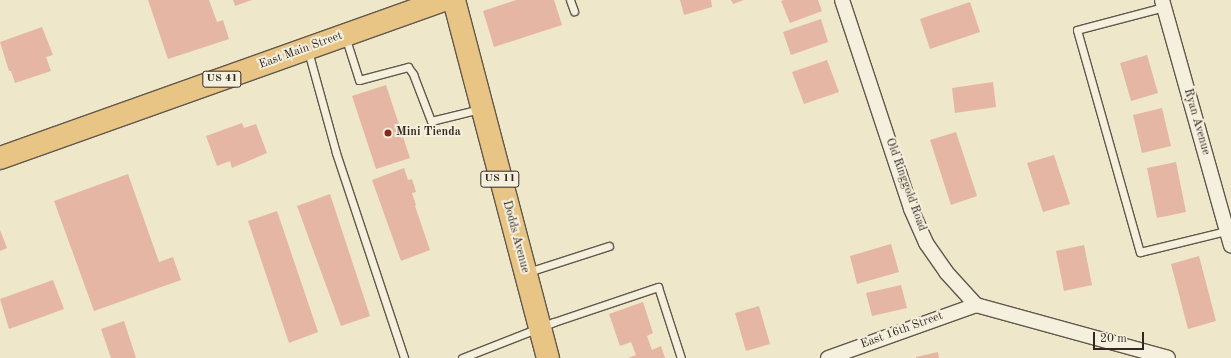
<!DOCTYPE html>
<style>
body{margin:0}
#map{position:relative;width:1231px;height:358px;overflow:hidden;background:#efe7ca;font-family:"Old Standard TT",serif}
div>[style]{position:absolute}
.building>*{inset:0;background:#e5b6a3}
.roads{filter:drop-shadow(1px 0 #61574b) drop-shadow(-1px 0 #61574b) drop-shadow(0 1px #61574b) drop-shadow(0 -1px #61574b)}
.lane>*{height:7px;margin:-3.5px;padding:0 3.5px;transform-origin:3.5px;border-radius:3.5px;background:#f5efdd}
.street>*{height:14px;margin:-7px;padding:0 7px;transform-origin:7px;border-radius:7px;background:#f5efdd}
.primary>*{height:22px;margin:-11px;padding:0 11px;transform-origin:11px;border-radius:11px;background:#e8c485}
.dots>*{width:11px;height:11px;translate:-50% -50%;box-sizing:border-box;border:2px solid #f5efdd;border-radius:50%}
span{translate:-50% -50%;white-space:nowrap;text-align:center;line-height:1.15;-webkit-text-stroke:4px #f5efdd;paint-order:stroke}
.shield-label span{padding:1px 3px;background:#f5efdd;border:1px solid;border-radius:3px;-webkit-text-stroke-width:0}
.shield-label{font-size:11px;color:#322721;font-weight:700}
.street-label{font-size:12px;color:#322721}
.poi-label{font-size:12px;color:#322721;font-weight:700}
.left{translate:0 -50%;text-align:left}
.scale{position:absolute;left:1093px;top:332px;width:51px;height:18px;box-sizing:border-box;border:2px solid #322721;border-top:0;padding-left:5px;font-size:12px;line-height:14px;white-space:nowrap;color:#322721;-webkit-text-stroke:3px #f5efdd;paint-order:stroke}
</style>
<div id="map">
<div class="building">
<i style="clip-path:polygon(148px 0,209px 0,217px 22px,223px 20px,229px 39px,168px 59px)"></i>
<i style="clip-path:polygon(233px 0,252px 0,235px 6px)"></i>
<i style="clip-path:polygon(516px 0,554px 0,562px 25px,494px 47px,483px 11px)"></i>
<i style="clip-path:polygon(680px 0,711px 0,712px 7px,684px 15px)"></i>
<i style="clip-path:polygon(731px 0,744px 0,733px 4px)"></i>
<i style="clip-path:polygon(784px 0,818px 0,822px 11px,790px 23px,781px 1px)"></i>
<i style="clip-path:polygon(970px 2px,980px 32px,930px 49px,920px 19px)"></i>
<i style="clip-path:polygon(821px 19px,828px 42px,791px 55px,783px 32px)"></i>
<i style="clip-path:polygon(42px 27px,53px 55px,46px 57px,51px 71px,15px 83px,11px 71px,9px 71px,0 42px)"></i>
<i style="clip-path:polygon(1147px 55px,1158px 93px,1131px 101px,1120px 63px)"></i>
<i style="clip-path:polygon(827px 60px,839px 92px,804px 104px,792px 72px)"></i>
<i style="clip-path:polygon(993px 82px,996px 107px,955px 113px,952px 88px)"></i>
<i style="clip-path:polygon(386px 85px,410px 158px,376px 169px,352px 96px)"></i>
<i style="clip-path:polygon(1162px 108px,1171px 146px,1142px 153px,1133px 115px)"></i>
<i style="clip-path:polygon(242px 123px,244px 128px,256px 124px,267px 153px,232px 168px,230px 161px,217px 166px,206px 136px)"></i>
<i style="clip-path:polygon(956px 132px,977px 196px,951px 205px,930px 140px)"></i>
<i style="clip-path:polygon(1054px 155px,1070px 204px,1043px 212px,1027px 163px)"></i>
<i style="clip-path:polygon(1176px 162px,1186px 212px,1157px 218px,1147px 168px)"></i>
<i style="clip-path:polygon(404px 168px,408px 180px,412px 179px,416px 192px,412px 193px,416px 205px,415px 206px,430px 250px,401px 261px,372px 180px)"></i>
<i style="clip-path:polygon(128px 174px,159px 262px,173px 257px,181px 280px,94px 311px,54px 201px)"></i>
<i style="clip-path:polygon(330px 194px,370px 316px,341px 326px,297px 206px)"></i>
<i style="clip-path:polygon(277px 211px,318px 332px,289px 343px,248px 221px)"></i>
<i style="clip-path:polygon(0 230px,7px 248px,0 251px)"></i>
<i style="clip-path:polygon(891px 244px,899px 272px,857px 284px,850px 256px)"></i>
<i style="clip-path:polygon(1084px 245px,1092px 285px,1064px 291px,1056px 251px)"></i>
<i style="clip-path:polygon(1199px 256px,1216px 321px,1188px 329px,1171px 264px)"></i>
<i style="clip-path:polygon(53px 280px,64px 309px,9px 329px,0 299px)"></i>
<i style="clip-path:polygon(901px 285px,907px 308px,872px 316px,866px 293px)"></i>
<i style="clip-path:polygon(643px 302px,653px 333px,647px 336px,652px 350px,661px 346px,665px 358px,628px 358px,636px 355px,631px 342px,620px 346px,609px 314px)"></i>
<i style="clip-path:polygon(759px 306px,770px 344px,746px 351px,735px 313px)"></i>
<i style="clip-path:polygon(124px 321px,136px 358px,111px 358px,101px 329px)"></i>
<i style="clip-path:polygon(938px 352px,939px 358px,916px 358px,916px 357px)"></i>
</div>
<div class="roads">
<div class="lane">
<i style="left:570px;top:0;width:12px;rotate:70deg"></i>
<i style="left:1164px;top:7px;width:90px;rotate:165.2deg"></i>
<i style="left:1077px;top:30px;width:231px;rotate:74.2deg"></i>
<i style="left:1140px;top:252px;width:89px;rotate:-13.7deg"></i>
<i style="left:345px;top:36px;width:46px;rotate:72.3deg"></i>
<i style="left:359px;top:80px;width:51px;rotate:-14.9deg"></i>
<i style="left:408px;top:67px;width:9px;rotate:54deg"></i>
<i style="left:413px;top:74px;width:50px;rotate:69deg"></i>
<i style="left:431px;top:121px;width:50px;rotate:-13.8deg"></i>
<i style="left:308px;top:51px;width:106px;rotate:74.6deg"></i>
<i style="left:336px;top:153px;width:216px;rotate:71.6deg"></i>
<i style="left:528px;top:272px;width:85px;rotate:-17.8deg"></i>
<i style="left:462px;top:358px;width:99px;rotate:-21.4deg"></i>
<i style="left:554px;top:322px;width:110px;rotate:-18.6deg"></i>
<i style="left:658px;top:287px;width:75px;rotate:72.1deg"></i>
</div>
<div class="street">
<i style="left:842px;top:0;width:220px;rotate:71.7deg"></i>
<i style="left:911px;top:209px;width:37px;rotate:66deg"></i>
<i style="left:926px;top:243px;width:35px;rotate:55deg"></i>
<i style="left:946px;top:272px;width:45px;rotate:47.7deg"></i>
<i style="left:976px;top:305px;width:199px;rotate:15.4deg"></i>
<i style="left:1162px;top:0;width:255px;rotate:74.3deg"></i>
<i style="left:828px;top:358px;width:157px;rotate:-19.7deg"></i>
</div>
<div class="primary">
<i style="left:454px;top:0;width:370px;rotate:75.3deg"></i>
<i style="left:0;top:158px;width:470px;rotate:-19.6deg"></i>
</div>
</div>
<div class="dots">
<i style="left:388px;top:133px;background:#8f2418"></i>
</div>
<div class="shield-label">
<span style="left:222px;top:79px">US 41</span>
<span style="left:500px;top:179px">US 11</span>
</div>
<div class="street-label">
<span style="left:301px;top:51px;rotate:-20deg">East Main Street</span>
<span style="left:1196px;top:122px;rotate:74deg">Ryan Avenue</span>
<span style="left:905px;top:185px;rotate:70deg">Old Ringgold Road</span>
<span style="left:515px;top:237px;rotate:75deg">Dodds Avenue</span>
<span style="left:902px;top:331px;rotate:-20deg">East 16th Street</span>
</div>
<div class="poi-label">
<span class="left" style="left:396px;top:133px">Mini Tienda</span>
</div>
<div class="scale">20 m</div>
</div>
